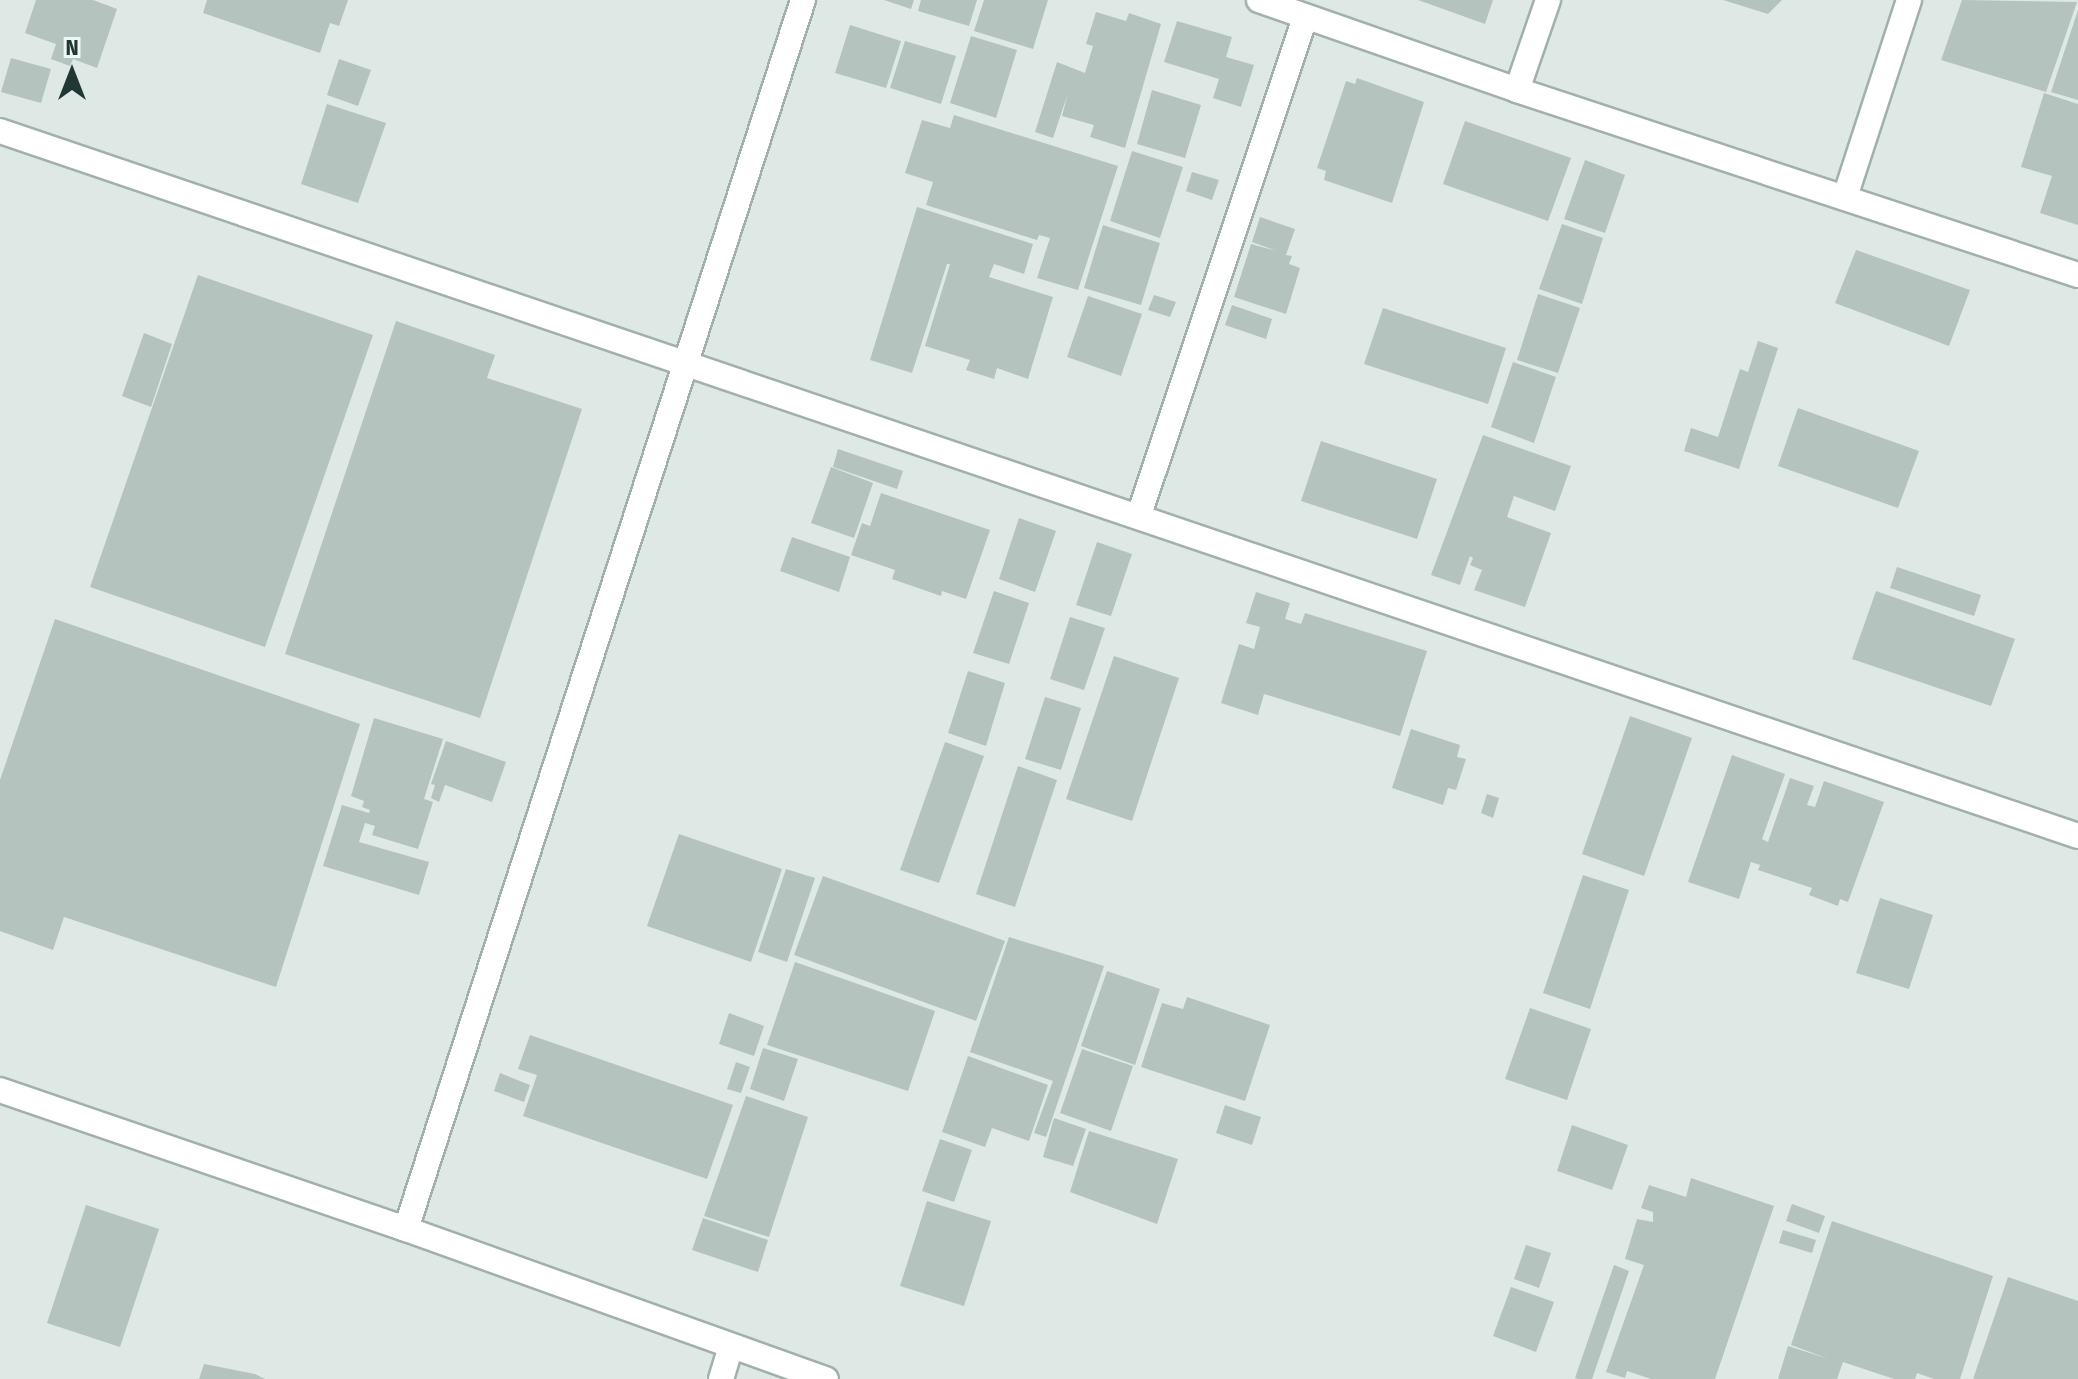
<!DOCTYPE html>
<style>
body{margin:0}
#map{position:relative;width:2078px;height:1379px;overflow:hidden;background:#dee9e5;font-family:"Fira Sans Condensed",sans-serif}
div>[style]{position:absolute}
.building>*{inset:0;background:#b4c3be}
.roads{filter:drop-shadow(2px 0 #a2b0ac) drop-shadow(-2px 0 #a2b0ac) drop-shadow(0 2px #a2b0ac) drop-shadow(0 -2px #a2b0ac)}
.minor>*{height:24px;margin:-12px;padding:0 12px;transform-origin:12px;border-radius:12px;background:#fff}
span{translate:-50% -50%;white-space:nowrap;text-align:center;line-height:1.15;-webkit-text-stroke:6px #eef6f3;paint-order:stroke}
.north{position:absolute;left:32px;top:32px;width:80px;height:80px;-webkit-text-stroke:6px #eef6f3;paint-order:stroke;rotate:0deg;font-size:22px;font-weight:700;line-height:32px;text-align:center;color:#213734}
.north::after{content:'';display:block;margin:auto;width:28px;height:36px;background:#213734;clip-path:polygon(50% 0,100% 100%,50% 72%,0 100%)}
</style>
<div id="map">
<div class="building">
<i style="clip-path:polygon(36px 0,93px 0,117px 9px,97px 68px,73px 59px,70px 66px,51px 59px,56px 44px,25px 33px)"></i>
<i style="clip-path:polygon(207px 0,348px 0,339px 26px,330px 23px,320px 53px,203px 13px)"></i>
<i style="clip-path:polygon(884px 0,914px 0,911px 9px)"></i>
<i style="clip-path:polygon(921px 0,977px 0,969px 26px,918px 11px)"></i>
<i style="clip-path:polygon(984px 0,1048px 0,1033px 49px,974px 31px)"></i>
<i style="clip-path:polygon(1418px 0,1493px 0,1485px 24px)"></i>
<i style="clip-path:polygon(1723px 0,1782px 0,1768px 14px)"></i>
<i style="clip-path:polygon(1962px 0,2077px 2px,2046px 92px,1941px 60px)"></i>
<i style="clip-path:polygon(2078px 10px,2078px 100px,2051px 92px)"></i>
<i style="clip-path:polygon(1096px 12px,1126px 21px,1129px 13px,1161px 24px,1125px 148px,1090px 137px,1094px 125px,1062px 116px,1068px 93px,1053px 138px,1035px 132px,1057px 62px,1085px 73px,1093px 46px,1086px 44px)"></i>
<i style="clip-path:polygon(1177px 21px,1232px 37px,1226px 57px,1254px 65px,1241px 107px,1213px 98px,1219px 79px,1164px 62px)"></i>
<i style="clip-path:polygon(850px 25px,901px 41px,886px 88px,835px 73px)"></i>
<i style="clip-path:polygon(971px 36px,1017px 50px,996px 118px,950px 103px)"></i>
<i style="clip-path:polygon(905px 41px,956px 56px,941px 104px,890px 88px)"></i>
<i style="clip-path:polygon(11px 58px,51px 69px,41px 103px,1px 92px)"></i>
<i style="clip-path:polygon(339px 59px,371px 70px,358px 106px,327px 95px)"></i>
<i style="clip-path:polygon(1357px 78px,1424px 102px,1392px 203px,1324px 180px,1326px 171px,1317px 168px,1346px 81px,1355px 84px)"></i>
<i style="clip-path:polygon(1152px 90px,1201px 105px,1185px 158px,1137px 144px)"></i>
<i style="clip-path:polygon(2044px 93px,2078px 104px,2078px 225px,2040px 213px,2052px 176px,2021px 167px)"></i>
<i style="clip-path:polygon(327px 104px,386px 123px,358px 203px,301px 184px)"></i>
<i style="clip-path:polygon(954px 115px,1118px 166px,1078px 290px,1037px 278px,1050px 238px,1039px 235px,1037px 240px,926px 205px,933px 182px,905px 173px,922px 120px,950px 128px)"></i>
<i style="clip-path:polygon(1465px 121px,1571px 158px,1548px 221px,1443px 184px)"></i>
<i style="clip-path:polygon(1132px 151px,1183px 167px,1160px 238px,1110px 221px)"></i>
<i style="clip-path:polygon(1585px 160px,1625px 175px,1605px 233px,1564px 219px)"></i>
<i style="clip-path:polygon(1192px 172px,1219px 180px,1212px 200px,1186px 191px)"></i>
<i style="clip-path:polygon(917px 207px,1033px 244px,1024px 274px,994px 264px,989px 277px,1053px 297px,1028px 379px,997px 368px,994px 379px,966px 370px,970px 360px,925px 346px,950px 264px,947px 264px,912px 373px,870px 360px)"></i>
<i style="clip-path:polygon(1260px 217px,1295px 229px,1286px 255px,1292px 256px,1289px 264px,1300px 268px,1286px 314px,1234px 297px,1251px 244px,1277px 251px,1252px 242px)"></i>
<i style="clip-path:polygon(1562px 224px,1603px 238px,1582px 304px,1539px 289px)"></i>
<i style="clip-path:polygon(1103px 225px,1160px 243px,1141px 305px,1084px 288px)"></i>
<i style="clip-path:polygon(1856px 250px,1970px 290px,1949px 346px,1835px 303px)"></i>
<i style="clip-path:polygon(198px 275px,373px 335px,265px 647px,90px 587px)"></i>
<i style="clip-path:polygon(1538px 294px,1580px 308px,1558px 373px,1517px 360px)"></i>
<i style="clip-path:polygon(1154px 295px,1176px 302px,1170px 317px,1148px 310px)"></i>
<i style="clip-path:polygon(1088px 296px,1142px 314px,1121px 376px,1067px 357px)"></i>
<i style="clip-path:polygon(1232px 305px,1272px 319px,1266px 339px,1225px 325px)"></i>
<i style="clip-path:polygon(1383px 308px,1506px 348px,1488px 404px,1364px 364px)"></i>
<i style="clip-path:polygon(396px 321px,495px 355px,487px 378px,582px 409px,480px 718px,285px 654px)"></i>
<i style="clip-path:polygon(144px 333px,172px 344px,151px 407px,122px 396px)"></i>
<i style="clip-path:polygon(1758px 341px,1778px 348px,1739px 469px,1684px 451px,1691px 428px,1718px 437px,1740px 369px,1748px 372px)"></i>
<i style="clip-path:polygon(1513px 362px,1556px 377px,1534px 443px,1491px 427px)"></i>
<i style="clip-path:polygon(1798px 408px,1919px 451px,1898px 508px,1778px 466px)"></i>
<i style="clip-path:polygon(1483px 435px,1571px 466px,1555px 511px,1514px 496px,1507px 517px,1551px 533px,1525px 607px,1474px 590px,1482px 570px,1470px 565px,1473px 558px,1470px 556px,1460px 585px,1431px 575px)"></i>
<i style="clip-path:polygon(1321px 441px,1437px 479px,1417px 539px,1301px 501px)"></i>
<i style="clip-path:polygon(838px 449px,903px 471px,897px 489px,833px 467px)"></i>
<i style="clip-path:polygon(831px 467px,873px 483px,854px 538px,811px 523px)"></i>
<i style="clip-path:polygon(881px 493px,990px 530px,966px 599px,942px 591px,941px 596px,892px 579px,895px 570px,851px 555px,862px 523px,870px 526px)"></i>
<i style="clip-path:polygon(1019px 518px,1056px 531px,1035px 592px,999px 579px)"></i>
<i style="clip-path:polygon(792px 537px,850px 557px,839px 592px,780px 571px)"></i>
<i style="clip-path:polygon(1097px 542px,1132px 554px,1111px 616px,1076px 605px)"></i>
<i style="clip-path:polygon(1897px 567px,1981px 595px,1974px 616px,1890px 588px)"></i>
<i style="clip-path:polygon(994px 591px,1029px 603px,1009px 664px,973px 653px)"></i>
<i style="clip-path:polygon(1876px 591px,2015px 639px,1991px 706px,1852px 659px)"></i>
<i style="clip-path:polygon(1256px 592px,1290px 603px,1285px 619px,1301px 624px,1305px 613px,1427px 651px,1400px 736px,1264px 694px,1258px 715px,1221px 703px,1239px 644px,1254px 649px,1260px 627px,1246px 623px)"></i>
<i style="clip-path:polygon(1070px 617px,1105px 628px,1084px 690px,1050px 679px)"></i>
<i style="clip-path:polygon(55px 619px,360px 724px,276px 987px,64px 917px,53px 950px,0 931px,0 780px)"></i>
<i style="clip-path:polygon(1114px 656px,1179px 678px,1132px 821px,1066px 799px)"></i>
<i style="clip-path:polygon(968px 671px,1005px 683px,986px 746px,948px 733px)"></i>
<i style="clip-path:polygon(1045px 697px,1081px 708px,1061px 770px,1025px 759px)"></i>
<i style="clip-path:polygon(1630px 716px,1692px 738px,1644px 876px,1582px 854px)"></i>
<i style="clip-path:polygon(374px 718px,443px 739px,424px 799px,433px 802px,418px 849px,372px 835px,375px 826px,365px 823px,359px 842px,429px 862px,419px 895px,323px 866px,342px 805px,369px 813px,370px 810px,362px 807px,364px 801px,351px 796px)"></i>
<i style="clip-path:polygon(1411px 729px,1460px 745px,1457px 757px,1466px 759px,1456px 790px,1448px 788px,1443px 805px,1392px 788px)"></i>
<i style="clip-path:polygon(446px 741px,506px 762px,492px 802px,445px 785px,439px 802px,431px 798px,435px 785px,431px 784px)"></i>
<i style="clip-path:polygon(945px 742px,984px 756px,939px 883px,900px 870px)"></i>
<i style="clip-path:polygon(1732px 755px,1785px 774px,1762px 839px,1768px 842px,1790px 778px,1814px 786px,1807px 805px,1815px 807px,1824px 781px,1884px 802px,1848px 902px,1840px 899px,1838px 906px,1809px 895px,1812px 888px,1758px 870px,1760px 865px,1751px 862px,1739px 899px,1688px 882px)"></i>
<i style="clip-path:polygon(1018px 766px,1057px 780px,1015px 907px,976px 894px)"></i>
<i style="clip-path:polygon(1487px 794px,1499px 798px,1493px 818px,1481px 813px)"></i>
<i style="clip-path:polygon(679px 834px,782px 869px,751px 962px,647px 926px)"></i>
<i style="clip-path:polygon(786px 869px,815px 878px,787px 962px,758px 952px)"></i>
<i style="clip-path:polygon(1583px 875px,1629px 890px,1590px 1009px,1543px 993px)"></i>
<i style="clip-path:polygon(823px 876px,1005px 941px,976px 1021px,794px 955px)"></i>
<i style="clip-path:polygon(1880px 898px,1933px 915px,1909px 989px,1856px 973px)"></i>
<i style="clip-path:polygon(1009px 937px,1104px 966px,1046px 1137px,1034px 1133px,1053px 1081px,970px 1052px)"></i>
<i style="clip-path:polygon(795px 962px,935px 1011px,908px 1091px,767px 1045px)"></i>
<i style="clip-path:polygon(1107px 971px,1160px 989px,1135px 1065px,1081px 1046px)"></i>
<i style="clip-path:polygon(1187px 997px,1270px 1025px,1245px 1101px,1141px 1067px,1162px 1003px,1183px 1009px)"></i>
<i style="clip-path:polygon(1530px 1008px,1591px 1029px,1567px 1100px,1505px 1079px)"></i>
<i style="clip-path:polygon(729px 1013px,764px 1026px,754px 1056px,719px 1044px)"></i>
<i style="clip-path:polygon(530px 1035px,733px 1105px,707px 1179px,523px 1116px,537px 1075px,518px 1069px)"></i>
<i style="clip-path:polygon(763px 1048px,798px 1059px,784px 1101px,750px 1089px)"></i>
<i style="clip-path:polygon(1082px 1049px,1133px 1066px,1111px 1131px,1060px 1113px)"></i>
<i style="clip-path:polygon(968px 1056px,1048px 1085px,1029px 1141px,992px 1128px,985px 1147px,942px 1132px)"></i>
<i style="clip-path:polygon(736px 1062px,750px 1067px,741px 1093px,727px 1089px)"></i>
<i style="clip-path:polygon(500px 1073px,530px 1085px,524px 1102px,494px 1091px)"></i>
<i style="clip-path:polygon(746px 1096px,808px 1117px,769px 1237px,704px 1216px)"></i>
<i style="clip-path:polygon(1225px 1105px,1261px 1117px,1252px 1145px,1216px 1133px)"></i>
<i style="clip-path:polygon(1054px 1118px,1086px 1129px,1073px 1166px,1043px 1157px)"></i>
<i style="clip-path:polygon(1572px 1125px,1628px 1145px,1612px 1190px,1557px 1171px)"></i>
<i style="clip-path:polygon(1089px 1131px,1178px 1159px,1157px 1224px,1070px 1192px)"></i>
<i style="clip-path:polygon(940px 1139px,972px 1150px,954px 1202px,922px 1191px)"></i>
<i style="clip-path:polygon(1691px 1178px,1774px 1206px,1715px 1379px,1651px 1379px,1627px 1371px,1625px 1378px,1606px 1372px,1644px 1265px,1625px 1259px,1637px 1219px,1653px 1222px,1653px 1212px,1641px 1208px,1649px 1185px,1686px 1197px)"></i>
<i style="clip-path:polygon(927px 1201px,991px 1221px,964px 1306px,900px 1286px)"></i>
<i style="clip-path:polygon(1792px 1204px,1825px 1216px,1819px 1233px,1786px 1221px)"></i>
<i style="clip-path:polygon(86px 1205px,159px 1229px,120px 1347px,47px 1323px)"></i>
<i style="clip-path:polygon(703px 1218px,768px 1240px,758px 1272px,692px 1250px)"></i>
<i style="clip-path:polygon(1832px 1221px,1993px 1276px,1960px 1379px,1934px 1379px,1917px 1373px,1915px 1379px,1894px 1379px,1843px 1362px,1837px 1379px,1778px 1379px,1788px 1346px,1829px 1359px,1791px 1345px)"></i>
<i style="clip-path:polygon(1783px 1230px,1816px 1240px,1812px 1253px,1779px 1243px)"></i>
<i style="clip-path:polygon(1526px 1245px,1551px 1253px,1539px 1288px,1514px 1279px)"></i>
<i style="clip-path:polygon(1614px 1265px,1629px 1271px,1592px 1379px,1578px 1379px,1575px 1378px)"></i>
<i style="clip-path:polygon(2008px 1277px,2078px 1301px,2078px 1379px,1973px 1379px)"></i>
<i style="clip-path:polygon(1511px 1287px,1554px 1302px,1536px 1352px,1493px 1336px)"></i>
<i style="clip-path:polygon(204px 1364px,255px 1374px,265px 1379px,199px 1379px)"></i>
</div>
<div class="roads">
<div class="minor">
<i style="left:1259px;top:0;width:273px;rotate:19.2deg"></i>
<i style="left:1517px;top:90px;width:591px;rotate:18.25deg"></i>
<i style="left:1517px;top:90px;width:95px;rotate:-71deg"></i>
<i style="left:0;top:131px;width:2194px;rotate:18.74deg"></i>
<i style="left:1845px;top:197px;width:207px;rotate:-72deg"></i>
<i style="left:1139px;top:515px;width:524px;rotate:-71.53deg"></i>
<i style="left:0;top:1090px;width:429px;rotate:18.9deg"></i>
<i style="left:406px;top:1229px;width:446px;rotate:19.7deg"></i>
<i style="left:406px;top:1229px;width:1292px;rotate:-72.1deg"></i>
<i style="left:721px;top:1379px;width:34px;rotate:-73deg"></i>
</div>
</div>
<div class="north">N</div>
</div>
